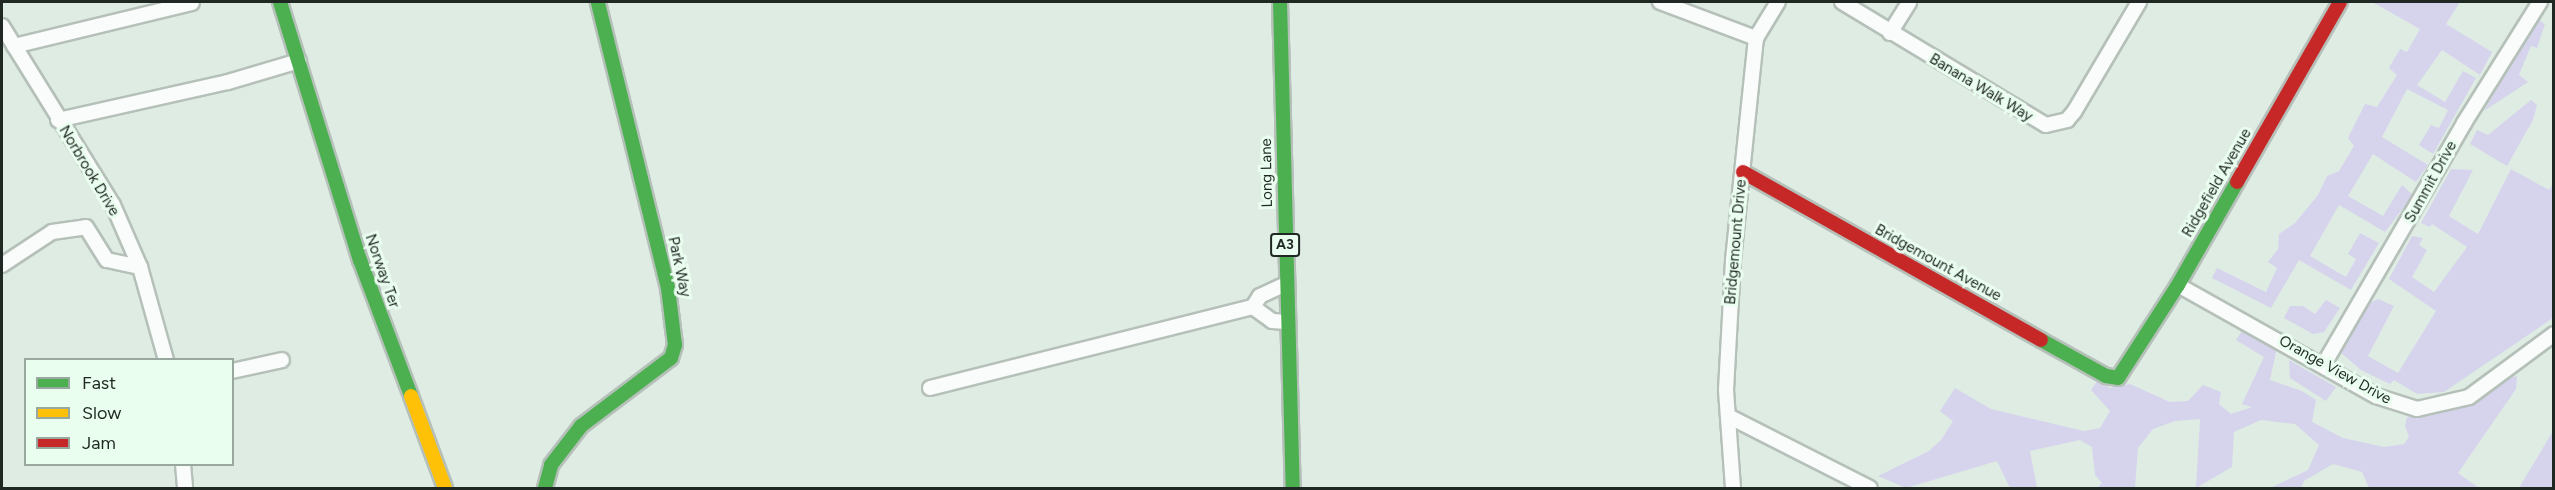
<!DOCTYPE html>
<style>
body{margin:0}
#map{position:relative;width:2555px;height:490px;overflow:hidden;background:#dfece3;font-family:Figtree,sans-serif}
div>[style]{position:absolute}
.green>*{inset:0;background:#d6d4ed}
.roads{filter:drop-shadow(2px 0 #b5c0b9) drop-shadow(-2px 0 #b5c0b9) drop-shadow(0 2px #b5c0b9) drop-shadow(0 -2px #b5c0b9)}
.street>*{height:14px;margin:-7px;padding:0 7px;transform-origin:7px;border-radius:7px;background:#fafcfb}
.fast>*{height:14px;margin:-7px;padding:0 7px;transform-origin:7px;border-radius:7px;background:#4caf50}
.slow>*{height:14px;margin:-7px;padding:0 7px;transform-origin:7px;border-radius:7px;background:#ffc107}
.jam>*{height:14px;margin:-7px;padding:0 7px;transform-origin:7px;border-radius:7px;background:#c62828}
span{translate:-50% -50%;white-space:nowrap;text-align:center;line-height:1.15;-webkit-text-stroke:6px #eafef0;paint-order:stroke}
.shield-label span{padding:2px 4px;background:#eafef0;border:2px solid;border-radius:4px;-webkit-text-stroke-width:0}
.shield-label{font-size:14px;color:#1f2822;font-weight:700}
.street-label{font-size:15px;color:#1f2822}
.frame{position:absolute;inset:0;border:3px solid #1f2822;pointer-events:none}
.legend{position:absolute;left:24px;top:358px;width:210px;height:108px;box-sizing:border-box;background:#eafef0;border:2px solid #99a89e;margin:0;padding:8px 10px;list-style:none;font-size:18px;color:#1f2822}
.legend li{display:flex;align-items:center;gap:12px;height:30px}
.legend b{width:30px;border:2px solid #99a89e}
</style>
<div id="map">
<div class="green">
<i style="clip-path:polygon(2372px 2px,2460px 2px,2446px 24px,2492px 52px,2480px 75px,2442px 50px,2417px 85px,2445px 102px,2463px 71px,2476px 78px,2433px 154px,2419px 145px,2431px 125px,2439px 128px,2448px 110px,2407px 89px,2382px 137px,2428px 165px,2416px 182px,2373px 154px,2348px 196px,2383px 216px,2402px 185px,2413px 195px,2385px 232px,2339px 205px,2310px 256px,2346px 277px,2356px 259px,2348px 254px,2360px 233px,2379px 243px,2351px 290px,2299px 260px,2271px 308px,2212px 278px,2217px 268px,2266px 292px,2277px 268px,2268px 262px,2278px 249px,2279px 234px,2295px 223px,2318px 195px,2327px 176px,2339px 171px,2354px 146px,2348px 138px,2365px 104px,2377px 107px,2397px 75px,2389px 68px,2400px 49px,2407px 52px,2420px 29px)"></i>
<i style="clip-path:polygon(2536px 18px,2545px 24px,2537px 48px,2531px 46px,2519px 75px,2528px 82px,2484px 111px)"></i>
<i style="clip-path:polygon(2531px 100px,2537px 105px,2533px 120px,2507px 166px,2470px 144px,2477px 130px,2488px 135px)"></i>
<i style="clip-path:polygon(2451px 169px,2473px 170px,2449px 216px,2478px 234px,2511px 169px,2549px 190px,2553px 184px,2553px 318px,2444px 392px,2417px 394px,2394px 380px,2390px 384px,2361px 370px,2340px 352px,2370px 303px,2378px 299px,2394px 306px,2368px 356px,2398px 373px,2436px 311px,2389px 279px,2412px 236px,2423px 238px,2419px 245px,2427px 250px,2412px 277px,2434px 292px,2467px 247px,2432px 224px,2430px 227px,2421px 223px)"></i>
<i style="clip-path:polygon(2326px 300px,2340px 308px,2324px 332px,2313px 334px,2284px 318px,2290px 306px,2303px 306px,2315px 314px)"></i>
<i style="clip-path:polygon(2243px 329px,2277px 348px,2270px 380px,2302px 391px,2316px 400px,2312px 422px,2343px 438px,2384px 447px,2404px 444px,2409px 437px,2405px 426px,2407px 417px,2429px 416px,2471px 403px,2501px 380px,2517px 376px,2516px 389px,2458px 473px,2479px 488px,2369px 488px,2362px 472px,2333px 464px,2304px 481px,2301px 488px,2270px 488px,2308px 470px,2319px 445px,2295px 424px,2261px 420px,2234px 432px,2232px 467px,2196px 488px,2200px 419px,2175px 421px,2153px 429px,2138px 448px,2135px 488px,2097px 488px,2102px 483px,2095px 475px,2092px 447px,2080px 440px,2030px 451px,2037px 488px,2010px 488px,1997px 461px,1906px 488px,1878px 476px,1929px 451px,1941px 440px,1953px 421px,1940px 411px,1955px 388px,1991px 409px,2084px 431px,2100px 428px,2110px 411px,2091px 390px,2098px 380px,2110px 388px,2130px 384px,2170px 402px,2188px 401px,2203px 385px,2221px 392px,2219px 404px,2231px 414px,2252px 407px,2242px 404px,2264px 357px,2236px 340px)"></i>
<i style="clip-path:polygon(2289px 360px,2336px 387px,2326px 401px,2290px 378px)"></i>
<i style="clip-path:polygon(2553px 431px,2553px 488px,2519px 488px)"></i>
</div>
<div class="roads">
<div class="street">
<i style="left:1660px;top:2px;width:103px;rotate:20.6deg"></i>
<i style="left:1842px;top:2px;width:238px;rotate:31.1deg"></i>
<i style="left:2046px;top:125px;width:22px;rotate:-13deg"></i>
<i style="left:2067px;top:120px;width:11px;rotate:-49deg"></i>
<i style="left:2074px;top:112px;width:128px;rotate:-59.4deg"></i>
<i style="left:2px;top:26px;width:211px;rotate:58.2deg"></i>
<i style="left:113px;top:205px;width:68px;rotate:66.5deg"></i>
<i style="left:140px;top:267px;width:97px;rotate:74.4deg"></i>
<i style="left:1890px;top:33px;width:36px;rotate:-58deg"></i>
<i style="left:14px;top:46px;width:183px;rotate:-13.6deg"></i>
<i style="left:58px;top:120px;width:174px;rotate:-12.6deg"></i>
<i style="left:228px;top:82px;width:74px;rotate:-16.5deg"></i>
<i style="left:2px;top:265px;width:60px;rotate:-33.4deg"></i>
<i style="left:52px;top:232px;width:34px;rotate:-8deg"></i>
<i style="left:86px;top:227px;width:39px;rotate:58deg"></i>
<i style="left:107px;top:260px;width:34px;rotate:12deg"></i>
<i style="left:2178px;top:285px;width:227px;rotate:29.3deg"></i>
<i style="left:2376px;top:396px;width:43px;rotate:17.6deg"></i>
<i style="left:2417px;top:409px;width:53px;rotate:-13deg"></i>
<i style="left:2469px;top:397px;width:106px;rotate:-36.5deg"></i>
<i style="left:1253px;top:307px;width:24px;rotate:36deg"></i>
<i style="left:1272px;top:321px;width:15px;rotate:4deg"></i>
<i style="left:2324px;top:364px;width:279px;rotate:-59.8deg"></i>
<i style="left:2464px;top:123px;width:143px;rotate:-57.9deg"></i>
<i style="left:232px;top:371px;width:51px;rotate:-12.4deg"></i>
<i style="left:930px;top:388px;width:333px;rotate:-14.1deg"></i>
<i style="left:1253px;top:307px;width:13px;rotate:-58deg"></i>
<i style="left:1260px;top:296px;width:29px;rotate:-25deg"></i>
<i style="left:1728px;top:416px;width:159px;rotate:26.9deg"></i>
<i style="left:183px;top:464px;width:24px;rotate:85deg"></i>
<i style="left:1733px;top:488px;width:98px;rotate:-94.1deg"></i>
<i style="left:1726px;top:390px;width:130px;rotate:-86.9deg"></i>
<i style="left:1733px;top:260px;width:223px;rotate:-84.1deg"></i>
<i style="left:1756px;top:38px;width:42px;rotate:-58.6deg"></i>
</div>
<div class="fast">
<i style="left:280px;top:2px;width:270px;rotate:72.8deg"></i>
<i style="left:360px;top:260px;width:145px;rotate:69.4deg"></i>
<i style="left:1280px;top:2px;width:486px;rotate:88.5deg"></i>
<i style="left:2041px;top:340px;width:74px;rotate:29deg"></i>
<i style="left:2106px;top:376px;width:12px;rotate:9deg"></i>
<i style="left:2118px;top:378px;width:111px;rotate:-57.2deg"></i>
<i style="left:2178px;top:285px;width:119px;rotate:-60.2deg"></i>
<i style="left:545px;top:488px;width:24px;rotate:-75deg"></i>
<i style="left:551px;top:465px;width:49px;rotate:-52.4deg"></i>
<i style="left:581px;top:426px;width:113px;rotate:-37.1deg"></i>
<i style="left:671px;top:358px;width:14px;rotate:-73deg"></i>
<i style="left:675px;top:345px;width:57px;rotate:-97deg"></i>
<i style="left:668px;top:288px;width:294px;rotate:-103.8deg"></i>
</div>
<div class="slow">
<i style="left:411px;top:396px;width:98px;rotate:69.7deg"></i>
</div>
<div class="jam">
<i style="left:1743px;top:172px;width:342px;rotate:29.4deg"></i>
<i style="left:2237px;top:182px;width:207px;rotate:-60.2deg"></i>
</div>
</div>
<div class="shield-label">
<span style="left:1285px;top:245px">A3</span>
</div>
<div class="street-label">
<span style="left:1981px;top:88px;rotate:31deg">Banana Walk Way</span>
<span style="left:89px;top:171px;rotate:59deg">Norbrook Drive</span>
<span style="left:1267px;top:173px;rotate:-91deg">Long Lane</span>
<span style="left:2431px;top:182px;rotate:-61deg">Summit Drive</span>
<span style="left:2217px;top:183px;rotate:-60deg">Ridgefield Avenue</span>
<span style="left:1736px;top:242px;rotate:-85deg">Bridgemount Drive</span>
<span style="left:1938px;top:263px;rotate:29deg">Bridgemount Avenue</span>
<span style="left:679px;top:267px;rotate:78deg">Park Way</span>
<span style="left:382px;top:271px;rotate:71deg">Norway Ter</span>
<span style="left:2335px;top:370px;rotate:29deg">Orange View Drive</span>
</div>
<div class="frame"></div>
<ul class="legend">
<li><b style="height:8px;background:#4caf50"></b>Fast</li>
<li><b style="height:8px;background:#ffc107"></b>Slow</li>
<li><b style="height:8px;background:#c62828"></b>Jam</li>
</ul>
</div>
